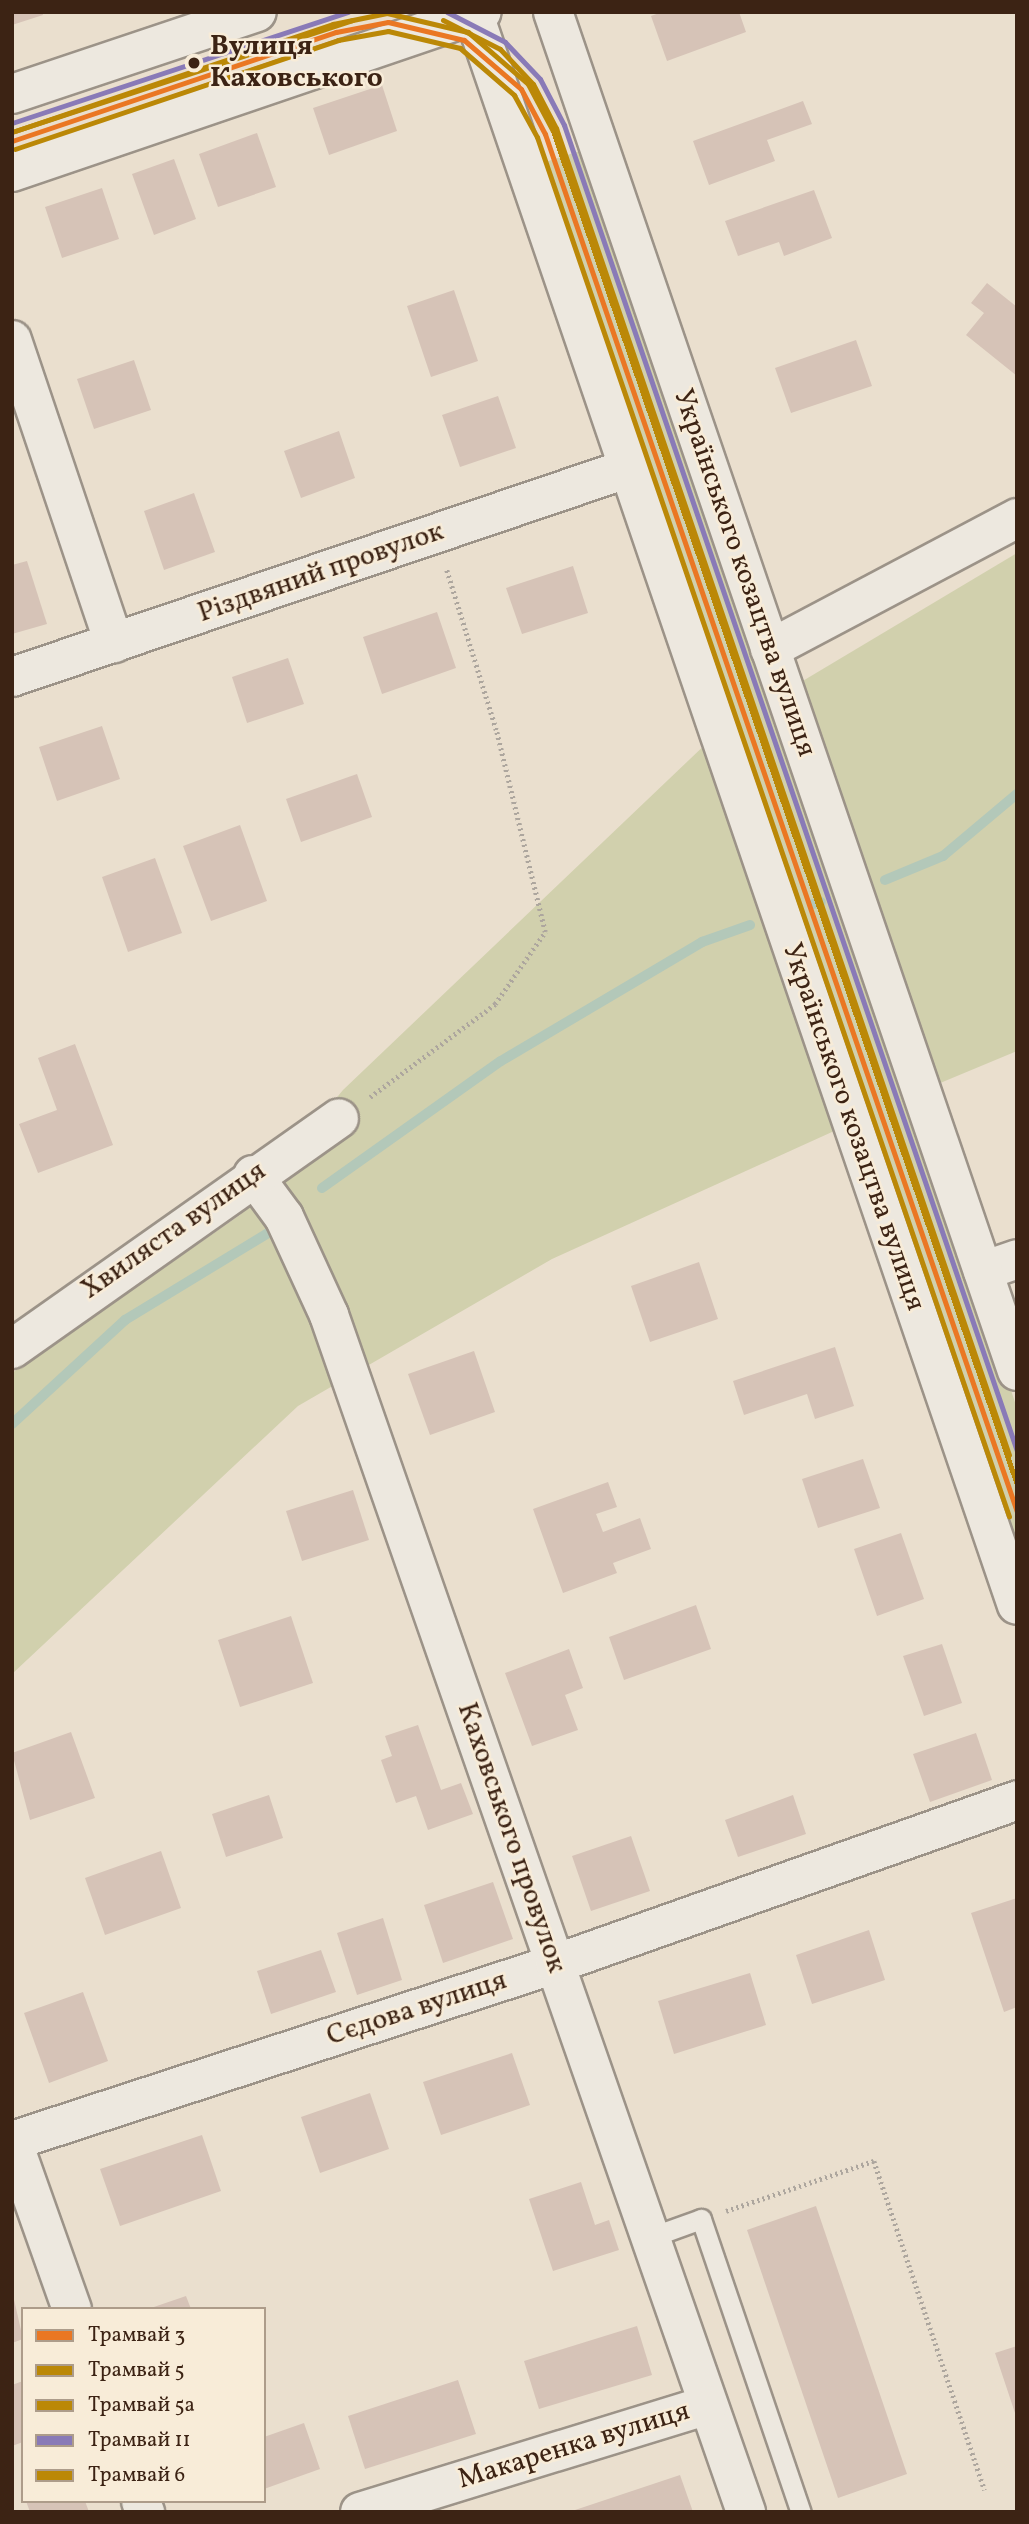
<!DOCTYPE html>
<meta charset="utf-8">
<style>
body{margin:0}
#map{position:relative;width:1029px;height:2524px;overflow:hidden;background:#eadfce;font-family:Vollkorn,serif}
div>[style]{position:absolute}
.green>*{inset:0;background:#d1d0ad}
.stream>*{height:10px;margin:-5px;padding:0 5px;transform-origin:5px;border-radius:5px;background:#b3c8b9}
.building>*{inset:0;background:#d6c3b7}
.path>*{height:4.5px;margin-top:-2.25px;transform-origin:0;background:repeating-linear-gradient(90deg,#ada69e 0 2px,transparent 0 5.5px)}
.roads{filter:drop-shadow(2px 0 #9c9388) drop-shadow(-2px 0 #9c9388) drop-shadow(0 2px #9c9388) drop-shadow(0 -2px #9c9388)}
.service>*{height:19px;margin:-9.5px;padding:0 9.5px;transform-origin:9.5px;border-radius:9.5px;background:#ede8df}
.minor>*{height:38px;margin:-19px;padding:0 19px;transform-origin:19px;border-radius:19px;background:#ede8df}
.tertiary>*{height:38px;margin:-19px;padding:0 19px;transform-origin:19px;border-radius:19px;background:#ede8df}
.tram-1>*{height:5px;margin:-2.5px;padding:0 2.5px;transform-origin:2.5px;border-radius:2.5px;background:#ea7723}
.tram-2>*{height:5px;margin:-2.5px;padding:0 2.5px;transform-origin:2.5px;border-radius:2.5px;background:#bb8807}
.tram-3>*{height:5px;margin:-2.5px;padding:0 2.5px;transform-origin:2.5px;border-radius:2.5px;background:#bb8807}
.tram-4>*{height:5px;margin:-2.5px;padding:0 2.5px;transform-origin:2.5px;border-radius:2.5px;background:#897ab7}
.tram-5>*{height:5px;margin:-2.5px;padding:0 2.5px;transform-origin:2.5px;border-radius:2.5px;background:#bb8807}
.dots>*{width:19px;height:19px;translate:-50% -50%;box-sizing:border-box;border:4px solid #f8ecd8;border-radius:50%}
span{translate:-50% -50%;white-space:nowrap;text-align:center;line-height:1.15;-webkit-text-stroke:5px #f8ecd8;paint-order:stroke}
.stop-label{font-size:28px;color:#3c2314;font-weight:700}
.left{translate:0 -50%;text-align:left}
.street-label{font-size:28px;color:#3c2314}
.frame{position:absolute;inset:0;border:14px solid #3c2314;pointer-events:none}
.legend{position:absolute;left:21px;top:2307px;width:245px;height:196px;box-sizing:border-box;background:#f8ecd8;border:2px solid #ad9c8a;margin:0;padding:9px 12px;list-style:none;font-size:21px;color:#3c2314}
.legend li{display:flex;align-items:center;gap:14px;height:35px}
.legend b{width:35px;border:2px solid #ad9c8a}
</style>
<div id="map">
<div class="green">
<i style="clip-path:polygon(586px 149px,1017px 1408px,1017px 1575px,536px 165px)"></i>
<i style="clip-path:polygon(1017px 553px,1017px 1051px,933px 1086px,796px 685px)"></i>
<i style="clip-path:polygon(711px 739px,843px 1127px,552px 1259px,298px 1406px,12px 1674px,12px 1373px,240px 1215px,343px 1090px)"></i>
</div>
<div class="stream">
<i style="left:885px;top:880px;width:63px;rotate:-22.5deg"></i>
<i style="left:943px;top:856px;width:97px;rotate:-40deg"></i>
<i style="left:813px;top:904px;width:8px;rotate:-14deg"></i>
<i style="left:322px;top:1188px;width:219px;rotate:-35.4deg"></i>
<i style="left:501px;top:1061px;width:234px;rotate:-30.6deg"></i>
<i style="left:702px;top:942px;width:51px;rotate:-19.5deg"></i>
<i style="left:12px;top:1424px;width:154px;rotate:-42.6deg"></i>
<i style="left:125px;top:1320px;width:173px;rotate:-31.3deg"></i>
</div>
<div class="building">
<i style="clip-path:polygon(12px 12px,42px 12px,43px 15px,12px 25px)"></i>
<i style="clip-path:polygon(662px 12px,739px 12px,746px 32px,667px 61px,651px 16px)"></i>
<i style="clip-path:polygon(382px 85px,397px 131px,329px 155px,313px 108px)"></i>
<i style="clip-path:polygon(803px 101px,812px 124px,767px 140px,775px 161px,709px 185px,693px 141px)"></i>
<i style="clip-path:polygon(257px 133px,276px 187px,218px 207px,199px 154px)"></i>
<i style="clip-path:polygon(174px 159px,196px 219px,154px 235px,132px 174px)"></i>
<i style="clip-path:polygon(102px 188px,119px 239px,62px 258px,45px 207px)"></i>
<i style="clip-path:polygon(814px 190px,832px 238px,784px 256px,779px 242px,738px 256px,725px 221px)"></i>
<i style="clip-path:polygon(987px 283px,1017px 307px,1017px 376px,966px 335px,984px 313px,971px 303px)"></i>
<i style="clip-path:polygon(454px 290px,478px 361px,431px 377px,407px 306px)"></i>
<i style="clip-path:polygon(856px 340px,872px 386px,791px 413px,775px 368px)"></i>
<i style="clip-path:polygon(134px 360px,151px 410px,94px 429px,77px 379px)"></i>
<i style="clip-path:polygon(498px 396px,516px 448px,460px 467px,442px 415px)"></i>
<i style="clip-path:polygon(339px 431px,355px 478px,301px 498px,284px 451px)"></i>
<i style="clip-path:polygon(194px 493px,215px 552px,164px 570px,144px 511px)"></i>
<i style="clip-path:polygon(27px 561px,47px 624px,12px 634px,12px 565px)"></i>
<i style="clip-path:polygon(573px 566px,588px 613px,522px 634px,506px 588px)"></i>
<i style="clip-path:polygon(437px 612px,456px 668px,382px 694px,363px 637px)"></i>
<i style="clip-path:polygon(288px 658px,304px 704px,247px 723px,232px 677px)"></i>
<i style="clip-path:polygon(102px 726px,120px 779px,57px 801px,39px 747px)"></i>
<i style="clip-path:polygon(357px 774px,372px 817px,301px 842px,286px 799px)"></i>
<i style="clip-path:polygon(240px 825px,267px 901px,211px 921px,183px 846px)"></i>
<i style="clip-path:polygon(155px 858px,182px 933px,128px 952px,102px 877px)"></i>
<i style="clip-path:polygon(75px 1044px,113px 1145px,38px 1173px,19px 1124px,57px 1110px,38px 1058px)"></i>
<i style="clip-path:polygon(699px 1262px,718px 1319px,650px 1342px,631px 1286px)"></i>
<i style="clip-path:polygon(835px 1347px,854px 1406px,815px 1419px,807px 1394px,744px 1415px,733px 1381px)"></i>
<i style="clip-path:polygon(474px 1351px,495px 1412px,430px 1435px,408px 1374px)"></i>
<i style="clip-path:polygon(863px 1459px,880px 1508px,818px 1528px,802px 1479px)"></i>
<i style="clip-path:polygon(608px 1482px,617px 1507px,596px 1514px,603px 1532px,640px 1518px,651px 1549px,613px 1563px,617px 1573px,563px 1593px,533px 1509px)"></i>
<i style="clip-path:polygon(353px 1490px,369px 1540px,302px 1561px,286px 1511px)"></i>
<i style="clip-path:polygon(901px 1533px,924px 1599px,877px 1616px,854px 1549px)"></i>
<i style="clip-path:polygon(696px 1605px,711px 1649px,624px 1680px,609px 1637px)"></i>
<i style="clip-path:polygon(291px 1616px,313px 1683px,240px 1707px,218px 1640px)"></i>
<i style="clip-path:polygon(942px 1644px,962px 1703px,924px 1716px,903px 1656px)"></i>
<i style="clip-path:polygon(569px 1649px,583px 1688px,565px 1695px,578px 1730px,532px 1746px,505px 1673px)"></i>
<i style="clip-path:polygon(418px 1725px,441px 1790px,461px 1783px,473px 1814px,428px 1830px,416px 1796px,396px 1803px,381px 1760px,392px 1756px,385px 1736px)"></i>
<i style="clip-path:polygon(71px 1732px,95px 1798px,30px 1820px,12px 1753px)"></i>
<i style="clip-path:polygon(976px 1733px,992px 1780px,930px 1802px,913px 1754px)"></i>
<i style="clip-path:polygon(269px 1795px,283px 1838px,226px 1857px,212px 1814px)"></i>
<i style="clip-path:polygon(793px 1795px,806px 1834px,738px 1857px,725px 1820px)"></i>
<i style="clip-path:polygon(631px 1836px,650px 1891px,591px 1911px,572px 1856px)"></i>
<i style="clip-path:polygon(161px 1851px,181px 1908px,105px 1935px,85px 1878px)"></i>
<i style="clip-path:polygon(493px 1882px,513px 1939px,443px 1963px,424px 1905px)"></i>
<i style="clip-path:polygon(1017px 1898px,1017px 2007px,1004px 2012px,971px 1913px)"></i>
<i style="clip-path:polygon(383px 1918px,402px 1980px,357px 1995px,337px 1933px)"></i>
<i style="clip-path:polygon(869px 1930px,885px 1980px,812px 2004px,796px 1955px)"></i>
<i style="clip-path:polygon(321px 1950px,336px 1992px,271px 2014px,257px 1971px)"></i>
<i style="clip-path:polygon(750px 1973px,766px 2025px,674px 2054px,658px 2001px)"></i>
<i style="clip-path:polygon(83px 1992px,108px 2061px,49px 2083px,24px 2013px)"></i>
<i style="clip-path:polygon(512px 2053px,530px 2105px,441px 2135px,423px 2082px)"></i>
<i style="clip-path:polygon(370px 2093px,389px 2149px,320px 2173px,301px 2117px)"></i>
<i style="clip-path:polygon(202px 2135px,221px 2191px,120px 2226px,100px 2169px)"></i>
<i style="clip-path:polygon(581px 2182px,595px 2225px,609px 2220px,619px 2250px,553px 2271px,529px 2199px)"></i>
<i style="clip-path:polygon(816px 2206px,907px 2474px,838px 2498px,747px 2230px)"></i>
<i style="clip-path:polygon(13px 2295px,23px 2339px,12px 2343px,12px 2295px)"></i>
<i style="clip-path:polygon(186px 2296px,191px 2309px,151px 2309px,151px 2308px)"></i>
<i style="clip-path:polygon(637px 2326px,652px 2375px,539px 2409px,524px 2361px)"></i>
<i style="clip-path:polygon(1017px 2346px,1017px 2416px,1016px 2416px,995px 2353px)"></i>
<i style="clip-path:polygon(458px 2380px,476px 2434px,365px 2469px,348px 2416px)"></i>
<i style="clip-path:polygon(23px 2381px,23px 2442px,12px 2446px,12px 2385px)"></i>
<i style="clip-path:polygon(304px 2423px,320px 2469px,264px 2489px,264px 2437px)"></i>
<i style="clip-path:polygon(680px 2475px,693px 2512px,572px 2512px,572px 2511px)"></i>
<i style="clip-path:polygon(26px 2501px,85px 2501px,89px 2512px,30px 2512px)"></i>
</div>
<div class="path">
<i style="left:370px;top:1097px;width:156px;rotate:-36.6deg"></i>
<i style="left:495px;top:1004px;width:88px;rotate:-55.2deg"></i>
<i style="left:545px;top:932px;width:208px;rotate:-103.6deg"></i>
<i style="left:496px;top:730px;width:170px;rotate:-107.2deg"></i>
<i style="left:726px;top:2211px;width:156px;rotate:-18.7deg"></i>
<i style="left:874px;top:2161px;width:347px;rotate:71.4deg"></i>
</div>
<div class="roads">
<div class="service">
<i style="left:651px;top:2237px;width:53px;rotate:-19.8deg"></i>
<i style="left:701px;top:2219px;width:310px;rotate:71.2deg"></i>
</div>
<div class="minor">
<i style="left:12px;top:340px;width:320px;rotate:71.4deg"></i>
<i style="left:770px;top:649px;width:280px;rotate:-27.9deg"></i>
<i style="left:12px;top:677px;width:651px;rotate:-18.71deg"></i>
<i style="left:253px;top:1175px;width:52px;rotate:53.6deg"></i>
<i style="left:284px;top:1217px;width:108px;rotate:65.3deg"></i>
<i style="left:329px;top:1315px;width:1268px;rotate:70.79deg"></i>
<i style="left:983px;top:1271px;width:36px;rotate:-19deg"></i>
<i style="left:12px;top:1349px;width:400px;rotate:-35.2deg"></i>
<i style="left:12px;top:2140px;width:179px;rotate:70.5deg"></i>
<i style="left:12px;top:2141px;width:571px;rotate:-18.05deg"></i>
<i style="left:555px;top:1964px;width:490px;rotate:-19.5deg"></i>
<i style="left:141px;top:2501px;width:12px;rotate:70deg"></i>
<i style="left:360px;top:2512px;width:364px;rotate:-17.1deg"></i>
</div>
<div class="tertiary">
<i style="left:473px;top:12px;width:1683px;rotate:71.15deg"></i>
<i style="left:553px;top:12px;width:1436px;rotate:71.15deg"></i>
<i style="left:12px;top:94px;width:258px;rotate:-18.5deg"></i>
<i style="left:12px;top:172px;width:496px;rotate:-18.8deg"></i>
</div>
</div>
<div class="tram-1">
<i style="left:12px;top:141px;width:342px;rotate:-18.6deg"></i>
<i style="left:336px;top:32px;width:53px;rotate:-10.9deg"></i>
<i style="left:388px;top:22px;width:78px;rotate:13.3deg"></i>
<i style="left:464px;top:40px;width:75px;rotate:40.7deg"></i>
<i style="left:521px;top:89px;width:51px;rotate:61.9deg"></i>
<i style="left:545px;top:134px;width:1457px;rotate:71.09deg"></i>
</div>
<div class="tram-2">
<i style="left:15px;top:149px;width:341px;rotate:-18.6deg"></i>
<i style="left:338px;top:40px;width:51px;rotate:-10.2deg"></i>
<i style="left:388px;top:31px;width:74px;rotate:13.3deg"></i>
<i style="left:460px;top:48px;width:72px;rotate:41deg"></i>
<i style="left:514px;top:95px;width:48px;rotate:61.3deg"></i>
<i style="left:537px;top:137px;width:1458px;rotate:71.11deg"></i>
</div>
<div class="tram-3">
<i style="left:12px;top:132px;width:339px;rotate:-18.6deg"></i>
<i style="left:333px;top:24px;width:55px;rotate:-11.5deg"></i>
<i style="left:387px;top:13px;width:83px;rotate:13.2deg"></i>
<i style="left:468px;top:32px;width:79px;rotate:40.9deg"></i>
<i style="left:528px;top:84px;width:53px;rotate:62deg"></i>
<i style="left:553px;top:131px;width:1431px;rotate:71.08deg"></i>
</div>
<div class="tram-4">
<i style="left:447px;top:12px;width:65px;rotate:27.3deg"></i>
<i style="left:505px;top:42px;width:51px;rotate:46.6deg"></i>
<i style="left:540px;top:79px;width:52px;rotate:62.4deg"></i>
<i style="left:564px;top:125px;width:1401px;rotate:71.14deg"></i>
<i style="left:12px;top:123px;width:354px;rotate:-18.3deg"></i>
</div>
<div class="tram-5">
<i style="left:443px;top:20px;width:64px;rotate:27deg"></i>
<i style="left:500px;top:49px;width:48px;rotate:46.7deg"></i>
<i style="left:533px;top:84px;width:50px;rotate:62.4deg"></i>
<i style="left:556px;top:128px;width:1402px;rotate:71.15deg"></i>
<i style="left:15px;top:131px;width:355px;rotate:-18.2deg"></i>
</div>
<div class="dots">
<i style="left:194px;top:63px;background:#3c2314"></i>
</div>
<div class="stop-label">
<span class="left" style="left:210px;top:63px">Вулиця<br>Каховського</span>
</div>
<div class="street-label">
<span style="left:321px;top:573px;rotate:-19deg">Різдвяний провулок</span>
<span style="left:744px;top:573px;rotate:71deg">Українського козацтва вулиця</span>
<span style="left:853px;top:1127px;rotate:71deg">Українського козацтва вулиця</span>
<span style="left:174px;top:1231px;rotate:-35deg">Хвиляста вулиця</span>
<span style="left:511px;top:1838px;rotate:71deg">Каховського провулок</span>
<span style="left:417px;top:2009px;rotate:-18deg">Сєдова вулиця</span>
<span style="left:574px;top:2446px;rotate:-17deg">Макаренка вулиця</span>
</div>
<div class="frame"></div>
<ul class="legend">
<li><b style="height:9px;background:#ea7723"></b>Трамвай 3</li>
<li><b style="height:9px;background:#bb8807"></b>Трамвай 5</li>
<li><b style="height:9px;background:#bb8807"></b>Трамвай 5а</li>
<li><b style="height:9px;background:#897ab7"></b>Трамвай 11</li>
<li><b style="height:9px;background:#bb8807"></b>Трамвай 6</li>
</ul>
</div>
